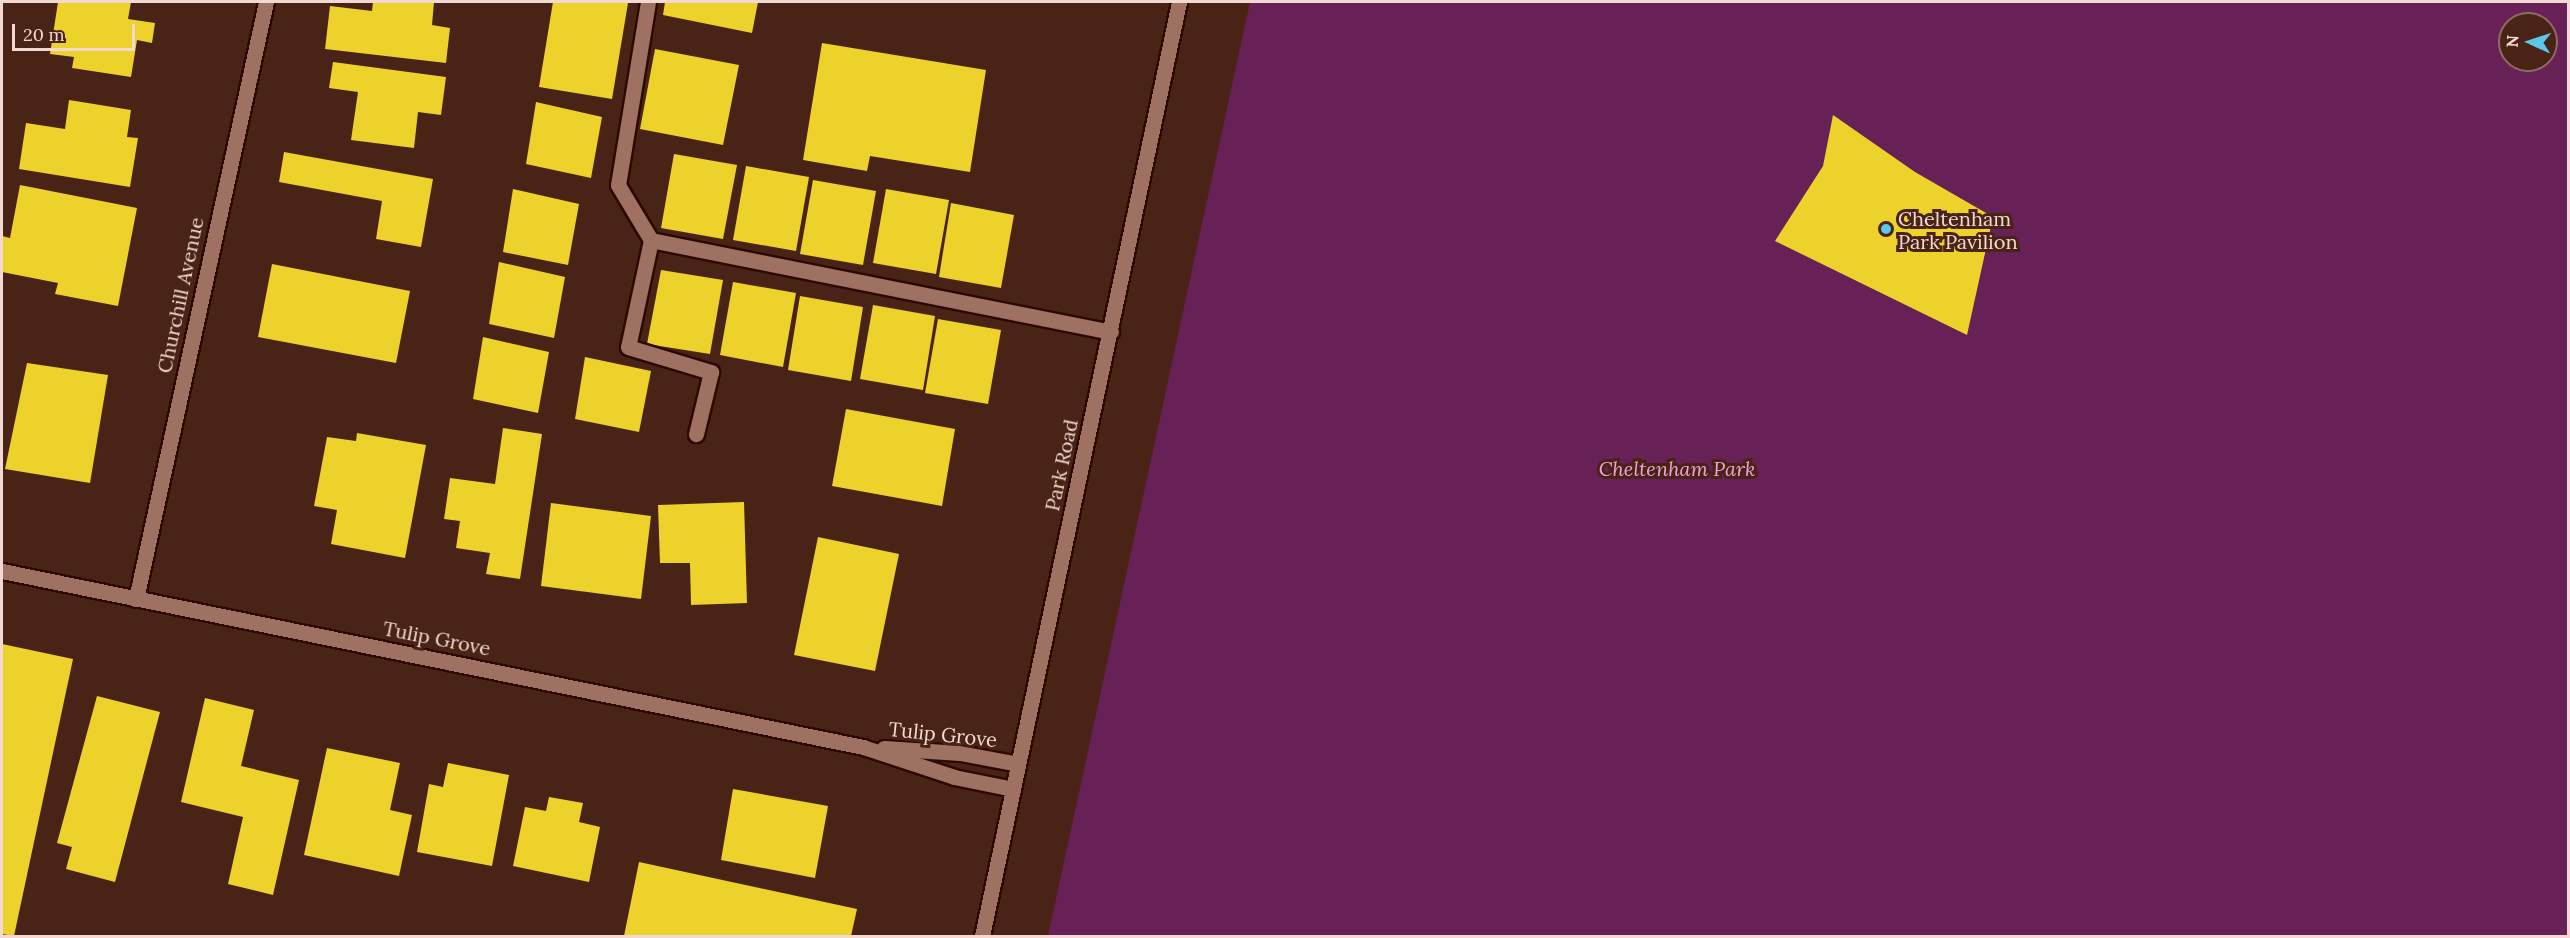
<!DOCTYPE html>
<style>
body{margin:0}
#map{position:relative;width:2570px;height:938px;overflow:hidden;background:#492316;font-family:Lora,serif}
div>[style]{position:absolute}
.green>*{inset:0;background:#672156}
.building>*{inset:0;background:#eed22c}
.roads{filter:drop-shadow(2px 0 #2d0a01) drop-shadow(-2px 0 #2d0a01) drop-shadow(0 2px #2d0a01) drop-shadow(0 -2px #2d0a01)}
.lane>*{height:15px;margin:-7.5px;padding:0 7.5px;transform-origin:7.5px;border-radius:7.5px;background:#9e7162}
.street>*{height:15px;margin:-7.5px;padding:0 7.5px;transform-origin:7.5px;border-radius:7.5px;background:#9e7162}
.secondary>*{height:15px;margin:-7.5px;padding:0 7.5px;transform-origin:7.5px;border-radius:7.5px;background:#9e7162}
.dots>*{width:16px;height:16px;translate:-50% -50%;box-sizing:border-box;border:3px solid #492316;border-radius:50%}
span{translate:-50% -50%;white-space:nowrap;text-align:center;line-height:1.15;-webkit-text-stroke:6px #492316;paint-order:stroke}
.poi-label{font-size:20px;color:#f3d9d1}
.left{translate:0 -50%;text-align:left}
.street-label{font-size:20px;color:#f3d9d1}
.park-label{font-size:20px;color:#f1a0d9;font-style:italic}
.frame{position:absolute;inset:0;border:3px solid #f3d9d1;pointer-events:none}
.north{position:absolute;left:2498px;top:12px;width:60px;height:60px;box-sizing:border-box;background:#492316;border:2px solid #8d6c61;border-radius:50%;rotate:273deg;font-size:16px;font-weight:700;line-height:24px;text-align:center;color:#f3d9d1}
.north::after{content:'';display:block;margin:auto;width:21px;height:27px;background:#5ac8e6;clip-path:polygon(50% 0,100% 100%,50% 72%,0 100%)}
.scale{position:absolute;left:12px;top:24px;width:123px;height:27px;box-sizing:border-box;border:3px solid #f3d9d1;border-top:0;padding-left:8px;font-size:18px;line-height:21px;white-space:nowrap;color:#f3d9d1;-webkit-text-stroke:4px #492316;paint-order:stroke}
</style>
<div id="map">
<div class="green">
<i style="clip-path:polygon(evenodd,1250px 2px,2568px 2px,2568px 936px,1048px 936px,1250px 2px,2510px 24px,2546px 24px,2546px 60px,2510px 60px,2510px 24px)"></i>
</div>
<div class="building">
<i style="clip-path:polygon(58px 2px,131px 2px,128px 19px,155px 23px,152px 43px,137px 40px,131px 77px,72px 68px,74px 57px,50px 54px)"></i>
<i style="clip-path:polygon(373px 2px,434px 2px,432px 25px,450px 28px,446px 63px,325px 49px,330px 6px,372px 11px)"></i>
<i style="clip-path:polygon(553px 2px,628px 3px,612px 99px,539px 87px)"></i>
<i style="clip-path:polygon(665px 2px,758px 2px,752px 33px,663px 15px)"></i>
<i style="clip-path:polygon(822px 43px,986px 70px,970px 172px,870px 156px,867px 171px,803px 160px)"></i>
<i style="clip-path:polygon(655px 49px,739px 65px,723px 145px,640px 129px)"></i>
<i style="clip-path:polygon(333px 62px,446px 77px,441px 115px,418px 112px,414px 148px,351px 140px,358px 92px,329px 88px)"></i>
<i style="clip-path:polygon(69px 100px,131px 110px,127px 137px,138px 138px,130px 187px,19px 169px,26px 123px,65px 129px)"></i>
<i style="clip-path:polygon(536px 102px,602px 117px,591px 178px,526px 164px)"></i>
<i style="clip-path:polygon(1833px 115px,1915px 172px,1993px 217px,1967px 335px,1775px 241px,1823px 166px)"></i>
<i style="clip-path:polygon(284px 152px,433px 179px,421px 247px,376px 239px,382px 201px,279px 182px)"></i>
<i style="clip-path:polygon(674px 154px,737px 165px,723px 239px,661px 228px)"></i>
<i style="clip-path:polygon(746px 166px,809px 177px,796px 251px,733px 240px)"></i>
<i style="clip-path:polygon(813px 180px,876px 191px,863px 265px,800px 254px)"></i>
<i style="clip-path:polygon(20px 185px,137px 208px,118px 306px,55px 294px,58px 283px,2px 272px,2px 236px,10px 238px)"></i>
<i style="clip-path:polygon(513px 189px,579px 204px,568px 265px,503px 252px)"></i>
<i style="clip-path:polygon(886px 189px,949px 200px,936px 274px,873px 263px)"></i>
<i style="clip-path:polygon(951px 203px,1014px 215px,1001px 288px,939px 277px)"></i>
<i style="clip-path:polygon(499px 262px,565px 277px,554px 338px,489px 324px)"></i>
<i style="clip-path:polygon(272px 264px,410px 291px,396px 363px,258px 337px)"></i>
<i style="clip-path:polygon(661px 270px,723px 280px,710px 354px,647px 344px)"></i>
<i style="clip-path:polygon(733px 282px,796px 293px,783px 367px,720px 355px)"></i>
<i style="clip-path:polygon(800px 296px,863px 307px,851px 381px,788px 370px)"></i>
<i style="clip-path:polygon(873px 305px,935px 316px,923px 390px,860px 379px)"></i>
<i style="clip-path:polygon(938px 319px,1001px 330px,988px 404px,925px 393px)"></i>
<i style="clip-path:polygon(483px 337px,549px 352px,538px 413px,473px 399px)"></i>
<i style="clip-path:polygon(585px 357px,651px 371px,639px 432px,575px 419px)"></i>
<i style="clip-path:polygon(27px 363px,108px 375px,90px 483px,5px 469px)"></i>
<i style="clip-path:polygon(846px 409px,955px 429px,942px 506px,832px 486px)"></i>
<i style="clip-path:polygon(503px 428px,542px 434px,520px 579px,486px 574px,490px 553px,456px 548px,460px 521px,444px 519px,450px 478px,495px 484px)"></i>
<i style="clip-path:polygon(357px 433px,426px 445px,405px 558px,331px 544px,337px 510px,314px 506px,327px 437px,356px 441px)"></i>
<i style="clip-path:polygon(744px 502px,747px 603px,691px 605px,690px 563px,660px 563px,658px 505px)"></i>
<i style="clip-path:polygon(551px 503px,651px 516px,641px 599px,541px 586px)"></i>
<i style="clip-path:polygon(818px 537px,899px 554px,875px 671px,794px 655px)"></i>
<i style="clip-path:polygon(2px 644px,73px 659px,14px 936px,2px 934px)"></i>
<i style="clip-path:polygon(97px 696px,160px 712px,115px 882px,66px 869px,72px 847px,57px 843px)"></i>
<i style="clip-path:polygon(205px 698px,254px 710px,241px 766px,299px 780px,273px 895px,228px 884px,243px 817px,181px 802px)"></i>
<i style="clip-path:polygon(327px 748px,400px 763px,390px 810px,412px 815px,399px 876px,304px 855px)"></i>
<i style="clip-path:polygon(448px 763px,509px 775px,492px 866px,417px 852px,429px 784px,443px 787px)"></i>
<i style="clip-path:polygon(733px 789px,828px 806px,815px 878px,721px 860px)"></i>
<i style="clip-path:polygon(549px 797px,583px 803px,579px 822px,600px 827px,589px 882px,513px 866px,525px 807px,546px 811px)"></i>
<i style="clip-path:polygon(639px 862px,857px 909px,851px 936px,624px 936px)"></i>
</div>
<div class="roads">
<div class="lane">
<i style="left:648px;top:2px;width:185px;rotate:99.3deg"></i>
<i style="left:618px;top:185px;width:64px;rotate:59deg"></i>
<i style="left:651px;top:240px;width:109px;rotate:102.1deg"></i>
<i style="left:628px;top:347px;width:87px;rotate:16.8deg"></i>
<i style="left:711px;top:372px;width:64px;rotate:103.6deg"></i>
<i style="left:651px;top:240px;width:469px;rotate:11.3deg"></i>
</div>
<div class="street">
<i style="left:2px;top:571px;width:879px;rotate:11.55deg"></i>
<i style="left:863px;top:747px;width:96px;rotate:18.2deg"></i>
<i style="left:954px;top:777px;width:60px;rotate:11.5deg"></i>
<i style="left:136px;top:599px;width:611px;rotate:-77.72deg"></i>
<i style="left:884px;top:748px;width:76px;rotate:3.8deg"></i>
<i style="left:960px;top:753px;width:59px;rotate:10.7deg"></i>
</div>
<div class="secondary">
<i style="left:982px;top:936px;width:955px;rotate:-78.09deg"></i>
</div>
</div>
<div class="dots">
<i style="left:1886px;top:229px;background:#5ac8e6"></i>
</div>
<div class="poi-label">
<span class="left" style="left:1898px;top:230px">Cheltenham<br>Park Pavilion</span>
</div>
<div class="street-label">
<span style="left:180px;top:295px;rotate:-78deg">Churchill Avenue</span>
<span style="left:1061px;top:465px;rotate:-78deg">Park Road</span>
<span style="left:437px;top:638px;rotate:11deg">Tulip Grove</span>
<span style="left:943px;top:734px;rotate:6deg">Tulip Grove</span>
</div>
<div class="park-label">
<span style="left:1677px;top:468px">Cheltenham Park</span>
</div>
<div class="frame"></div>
<div class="north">N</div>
<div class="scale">20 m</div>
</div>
